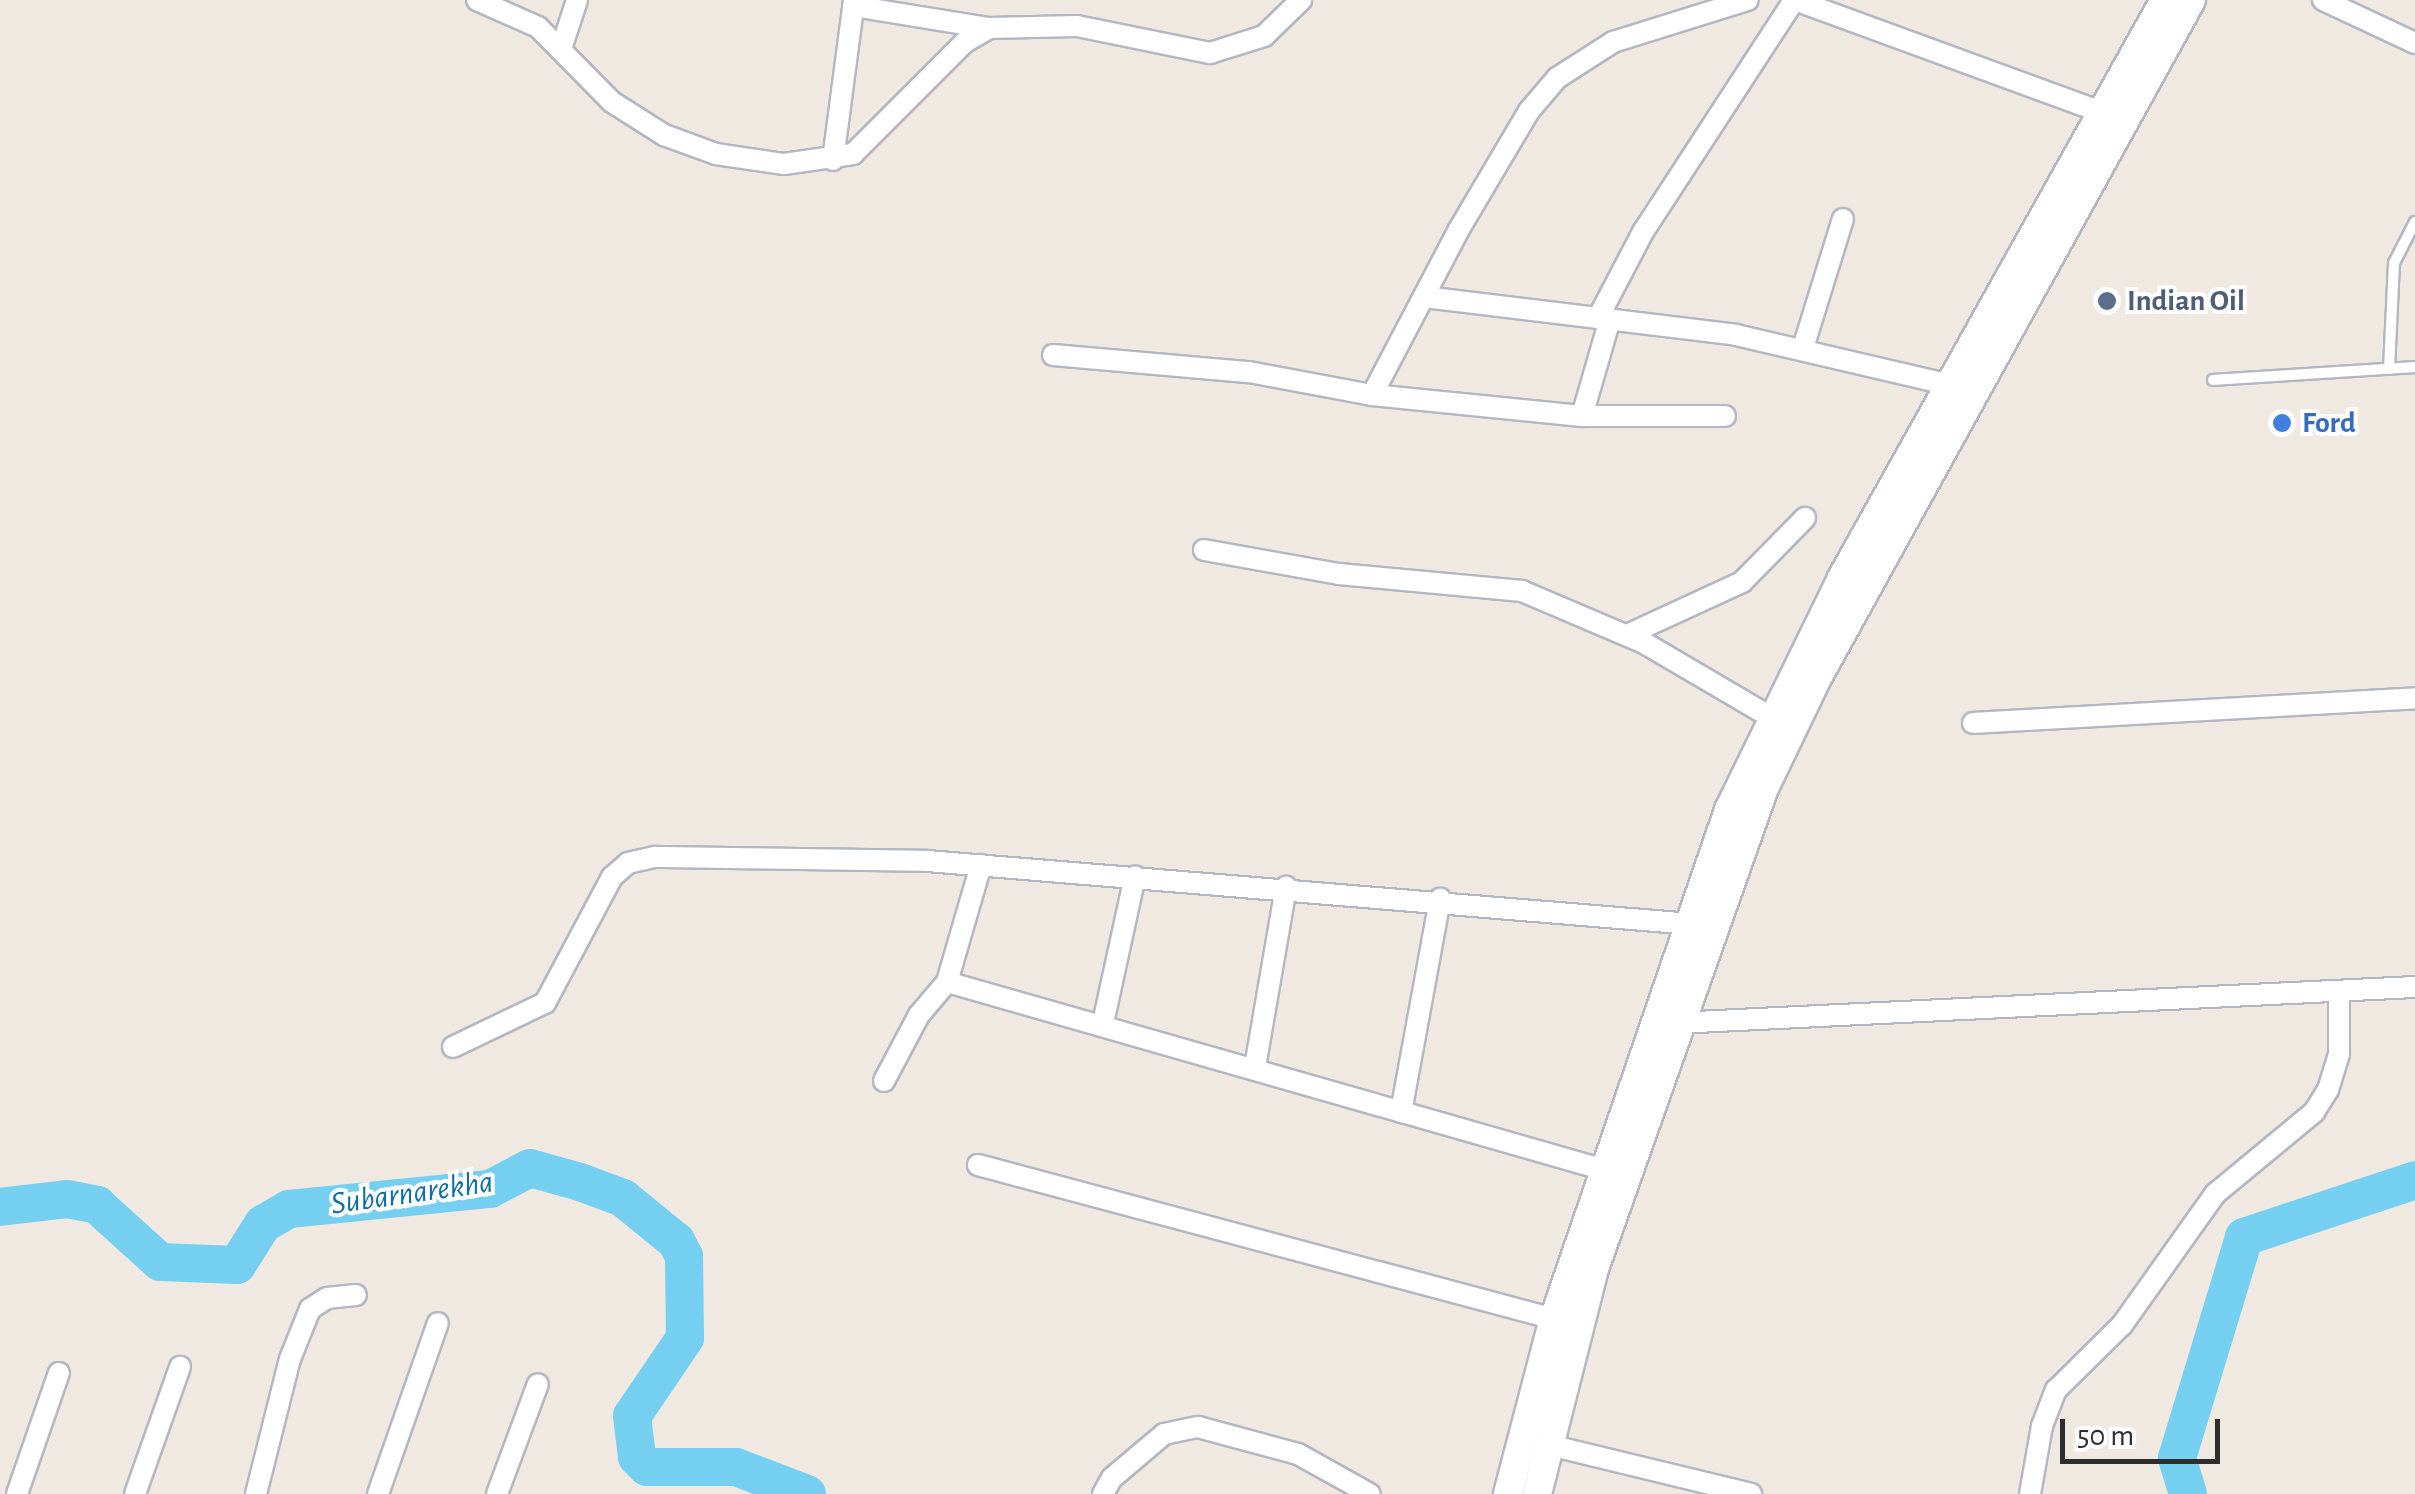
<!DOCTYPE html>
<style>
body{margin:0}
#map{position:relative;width:2415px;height:1494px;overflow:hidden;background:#efe9e1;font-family:"Alegreya Sans",sans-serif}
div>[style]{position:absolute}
.river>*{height:38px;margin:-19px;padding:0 19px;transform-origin:19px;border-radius:19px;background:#75cff0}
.roads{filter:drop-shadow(2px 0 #b4b7c1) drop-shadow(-2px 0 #b4b7c1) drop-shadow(0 2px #b4b7c1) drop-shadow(0 -2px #b4b7c1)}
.lane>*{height:10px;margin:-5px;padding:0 5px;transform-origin:5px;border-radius:5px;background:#fff}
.street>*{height:20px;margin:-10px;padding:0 10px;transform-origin:10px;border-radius:10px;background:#fff}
.secondary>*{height:28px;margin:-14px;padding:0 14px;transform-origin:14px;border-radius:14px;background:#fff}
.dots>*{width:28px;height:28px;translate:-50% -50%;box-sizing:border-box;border:5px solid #fff;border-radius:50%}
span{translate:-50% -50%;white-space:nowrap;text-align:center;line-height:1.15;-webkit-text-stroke:8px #fff;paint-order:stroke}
.service-label{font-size:30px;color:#4e5e75;font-weight:700}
.left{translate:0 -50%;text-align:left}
.shop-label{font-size:30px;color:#366cbe;font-weight:700}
.water-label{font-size:32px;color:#0d6fa3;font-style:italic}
.scale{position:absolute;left:2060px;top:1419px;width:160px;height:45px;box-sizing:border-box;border:5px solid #2e2e2e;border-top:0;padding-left:12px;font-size:30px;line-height:35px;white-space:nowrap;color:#2e2e2e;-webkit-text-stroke:8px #fff;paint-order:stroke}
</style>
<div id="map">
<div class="river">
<i style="left:0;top:1207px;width:67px;rotate:-6.8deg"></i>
<i style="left:67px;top:1199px;width:31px;rotate:11deg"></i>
<i style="left:97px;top:1205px;width:85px;rotate:42.1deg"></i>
<i style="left:160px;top:1262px;width:77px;rotate:2.2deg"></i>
<i style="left:237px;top:1265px;width:49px;rotate:-57.6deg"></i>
<i style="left:263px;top:1224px;width:30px;rotate:-30deg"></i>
<i style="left:289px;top:1209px;width:202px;rotate:-5.7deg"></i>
<i style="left:490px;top:1189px;width:45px;rotate:-27.7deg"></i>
<i style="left:530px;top:1168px;width:52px;rotate:15.6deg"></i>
<i style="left:580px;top:1182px;width:46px;rotate:20.4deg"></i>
<i style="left:623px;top:1198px;width:68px;rotate:39.1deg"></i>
<i style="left:676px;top:1241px;width:17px;rotate:62deg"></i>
<i style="left:684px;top:1256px;width:82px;rotate:89.3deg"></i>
<i style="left:685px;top:1338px;width:94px;rotate:124.2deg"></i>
<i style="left:632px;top:1416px;width:41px;rotate:83deg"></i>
<i style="left:637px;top:1457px;width:14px;rotate:45deg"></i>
<i style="left:647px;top:1467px;width:89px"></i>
<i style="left:736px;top:1467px;width:76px;rotate:20.8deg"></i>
<i style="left:2188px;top:1494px;width:38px;rotate:-107deg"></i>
<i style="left:2177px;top:1458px;width:231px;rotate:-73.1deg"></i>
<i style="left:2244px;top:1237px;width:180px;rotate:-18.4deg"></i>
</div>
<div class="roads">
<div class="lane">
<i style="left:2389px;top:369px;width:106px;rotate:-87.3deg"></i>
<i style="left:2394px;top:263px;width:46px;rotate:-62.9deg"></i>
<i style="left:2213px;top:380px;width:202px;rotate:-3.7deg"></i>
</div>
<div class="street">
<i style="left:477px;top:0;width:67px;rotate:23.9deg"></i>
<i style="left:538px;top:27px;width:105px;rotate:45.4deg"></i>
<i style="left:612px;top:102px;width:62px;rotate:32.4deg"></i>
<i style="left:664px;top:135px;width:55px;rotate:20.1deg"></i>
<i style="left:716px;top:154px;width:69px;rotate:8.4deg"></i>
<i style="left:784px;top:164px;width:70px;rotate:-8.2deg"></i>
<i style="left:853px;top:154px;width:158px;rotate:-45deg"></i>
<i style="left:965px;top:42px;width:28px;rotate:-30deg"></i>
<i style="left:989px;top:28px;width:88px;rotate:-1.3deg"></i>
<i style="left:1077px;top:26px;width:136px;rotate:11.5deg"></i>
<i style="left:1210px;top:53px;width:57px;rotate:-17.5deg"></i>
<i style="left:1264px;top:36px;width:52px;rotate:-44.2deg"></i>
<i style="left:1795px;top:0;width:329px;rotate:20.1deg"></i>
<i style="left:2323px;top:0;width:102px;rotate:25.1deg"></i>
<i style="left:853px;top:6px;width:138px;rotate:9.2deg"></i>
<i style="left:562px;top:46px;width:48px;rotate:-71.9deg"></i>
<i style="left:833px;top:160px;width:161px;rotate:-82.5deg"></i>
<i style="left:1424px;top:297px;width:314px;rotate:6.9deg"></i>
<i style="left:1736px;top:335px;width:229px;rotate:13.1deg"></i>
<i style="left:1598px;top:318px;width:97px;rotate:-62.4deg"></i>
<i style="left:1643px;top:232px;width:277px;rotate:-56.9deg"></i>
<i style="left:1803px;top:348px;width:135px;rotate:-72.8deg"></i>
<i style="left:1053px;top:355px;width:197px;rotate:5deg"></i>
<i style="left:1249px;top:372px;width:125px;rotate:10.6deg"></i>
<i style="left:1372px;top:395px;width:211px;rotate:5.7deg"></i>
<i style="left:1582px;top:416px;width:143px"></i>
<i style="left:1372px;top:395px;width:185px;rotate:-62.3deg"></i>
<i style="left:1458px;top:231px;width:139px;rotate:-59.4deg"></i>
<i style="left:1529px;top:111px;width:43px;rotate:-49.7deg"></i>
<i style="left:1557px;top:78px;width:67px;rotate:-32.7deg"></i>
<i style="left:1613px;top:42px;width:141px;rotate:-17.3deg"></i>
<i style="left:1582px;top:416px;width:101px;rotate:-73.9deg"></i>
<i style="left:1204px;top:550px;width:137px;rotate:10.1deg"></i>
<i style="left:1339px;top:574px;width:184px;rotate:5.3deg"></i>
<i style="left:1522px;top:591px;width:135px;rotate:23.1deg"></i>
<i style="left:1646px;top:644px;width:146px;rotate:30.4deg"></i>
<i style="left:1627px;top:635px;width:127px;rotate:-24.7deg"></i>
<i style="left:1742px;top:582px;width:90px;rotate:-45.5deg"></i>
<i style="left:1973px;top:723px;width:443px;rotate:-3.2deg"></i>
<i style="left:947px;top:982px;width:699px;rotate:15.95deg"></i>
<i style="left:1103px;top:1023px;width:150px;rotate:-77.7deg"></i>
<i style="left:1676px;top:1023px;width:740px;rotate:-2.79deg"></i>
<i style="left:453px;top:1047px;width:102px;rotate:-25.6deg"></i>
<i style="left:545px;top:1003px;width:143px;rotate:-62deg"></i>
<i style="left:612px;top:877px;width:21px;rotate:-41deg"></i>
<i style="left:628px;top:863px;width:28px;rotate:-13deg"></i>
<i style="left:655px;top:857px;width:272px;rotate:0.8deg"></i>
<i style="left:927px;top:861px;width:780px;rotate:4.71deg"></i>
<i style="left:1255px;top:1067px;width:183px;rotate:-80.2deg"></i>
<i style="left:884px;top:1081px;width:75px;rotate:-62.1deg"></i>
<i style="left:919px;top:1015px;width:43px;rotate:-49.7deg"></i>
<i style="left:947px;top:982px;width:122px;rotate:-73.8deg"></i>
<i style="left:1401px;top:1112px;width:217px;rotate:-79.6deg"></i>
<i style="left:978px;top:1165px;width:596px;rotate:14.97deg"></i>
<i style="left:1549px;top:1445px;width:208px;rotate:13.6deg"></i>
<i style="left:17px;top:1494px;width:128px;rotate:-70.9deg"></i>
<i style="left:135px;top:1494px;width:135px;rotate:-70.5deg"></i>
<i style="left:256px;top:1494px;width:139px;rotate:-75.9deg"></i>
<i style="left:290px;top:1359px;width:54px;rotate:-68.2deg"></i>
<i style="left:310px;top:1309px;width:20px;rotate:-33deg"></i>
<i style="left:327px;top:1298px;width:29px;rotate:-6deg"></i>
<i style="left:378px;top:1494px;width:181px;rotate:-70.7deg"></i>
<i style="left:497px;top:1494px;width:117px;rotate:-69.6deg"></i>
<i style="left:1103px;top:1494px;width:18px;rotate:-61deg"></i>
<i style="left:1112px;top:1478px;width:68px;rotate:-40.2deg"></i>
<i style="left:1164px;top:1434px;width:35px;rotate:-12deg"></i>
<i style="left:1198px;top:1427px;width:104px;rotate:15.1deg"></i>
<i style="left:1298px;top:1454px;width:82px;rotate:29.1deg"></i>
<i style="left:2030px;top:1494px;width:69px;rotate:-80deg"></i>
<i style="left:2042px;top:1426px;width:39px;rotate:-69deg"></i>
<i style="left:2056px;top:1390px;width:93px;rotate:-44.6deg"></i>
<i style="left:2122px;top:1325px;width:161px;rotate:-54.6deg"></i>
<i style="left:2215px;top:1194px;width:129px;rotate:-39.6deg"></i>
<i style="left:2314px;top:1112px;width:26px;rotate:-58deg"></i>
<i style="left:2328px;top:1090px;width:38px;rotate:-73deg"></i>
<i style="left:2339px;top:1054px;width:62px;rotate:-90deg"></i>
</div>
<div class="secondary">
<i style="left:1508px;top:1494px;width:181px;rotate:-75.3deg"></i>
<i style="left:1554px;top:1319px;width:538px;rotate:-71.03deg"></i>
<i style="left:1729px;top:810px;width:258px;rotate:-64deg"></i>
<i style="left:1842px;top:578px;width:662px;rotate:-60.8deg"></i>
<i style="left:1537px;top:1494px;width:232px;rotate:-75.8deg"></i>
<i style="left:1594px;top:1269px;width:510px;rotate:-70.54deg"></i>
<i style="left:1764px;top:788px;width:122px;rotate:-64.3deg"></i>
<i style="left:1817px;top:678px;width:774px;rotate:-61.12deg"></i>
</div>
</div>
<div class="dots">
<i style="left:2107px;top:301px;background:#5c6f8a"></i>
<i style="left:2282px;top:423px;background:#3f7fe0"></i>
</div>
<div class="service-label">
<span class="left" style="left:2127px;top:301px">Indian Oil</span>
</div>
<div class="shop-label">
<span class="left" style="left:2302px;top:423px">Ford</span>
</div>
<div class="water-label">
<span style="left:412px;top:1193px;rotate:-8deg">Subarnarekha</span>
</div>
<div class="scale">50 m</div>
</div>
